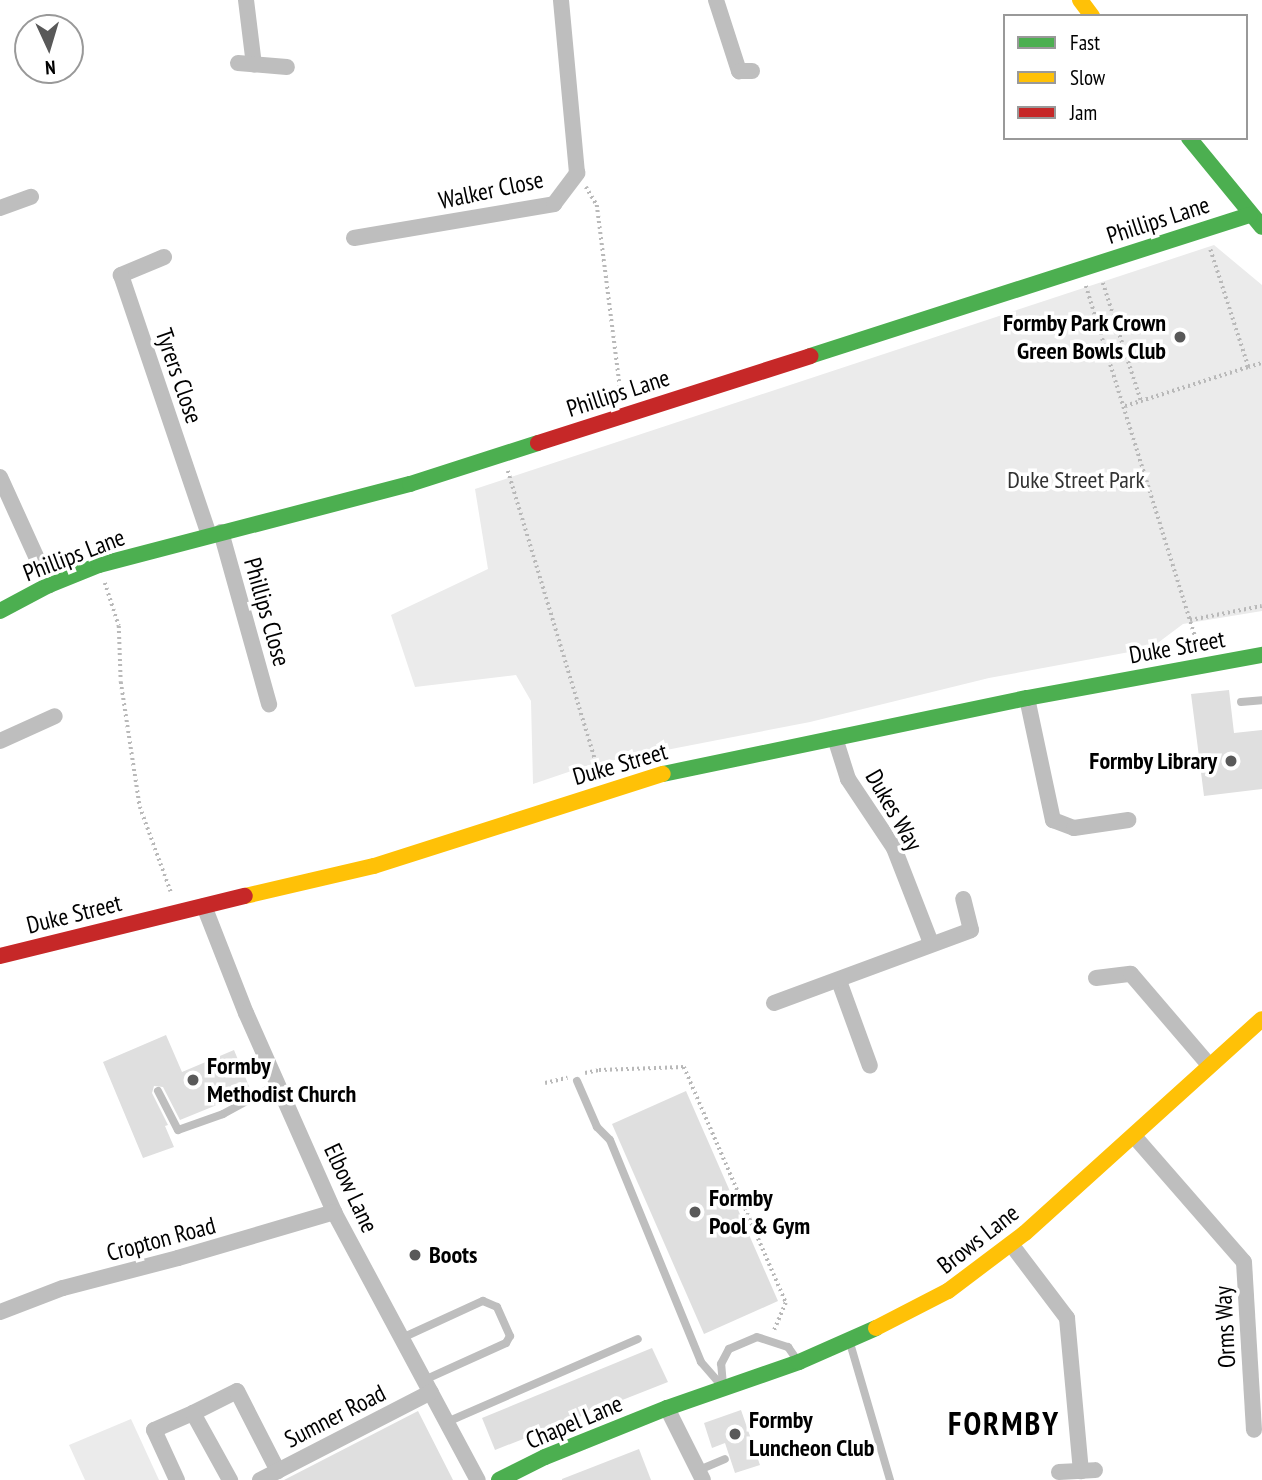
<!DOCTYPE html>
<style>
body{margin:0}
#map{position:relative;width:1262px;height:1480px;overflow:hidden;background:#fff;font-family:"PT Sans Narrow",sans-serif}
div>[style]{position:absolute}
.green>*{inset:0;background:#ebebeb}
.building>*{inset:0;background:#dfdfdf}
.path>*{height:3.5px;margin-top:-1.75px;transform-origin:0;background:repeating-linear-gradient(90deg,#b9b9b9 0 2px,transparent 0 5.5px)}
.lane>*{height:8px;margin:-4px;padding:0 4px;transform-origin:4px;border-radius:4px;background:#bebebe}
.street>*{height:16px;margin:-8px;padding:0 8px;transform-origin:8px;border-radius:8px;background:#bebebe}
.fast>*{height:16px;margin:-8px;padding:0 8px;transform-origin:8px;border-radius:8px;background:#4caf50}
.slow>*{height:16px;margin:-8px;padding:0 8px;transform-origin:8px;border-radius:8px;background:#ffc107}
.jam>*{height:16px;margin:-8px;padding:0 8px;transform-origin:8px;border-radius:8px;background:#c62828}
.dots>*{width:19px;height:19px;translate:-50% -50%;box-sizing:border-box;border:4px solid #fff;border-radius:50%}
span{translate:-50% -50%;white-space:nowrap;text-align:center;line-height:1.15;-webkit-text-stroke:7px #fff;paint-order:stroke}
.street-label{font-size:24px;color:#000}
.poi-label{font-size:24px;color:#000;font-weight:700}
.right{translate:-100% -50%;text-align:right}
.left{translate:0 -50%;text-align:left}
.park-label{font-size:24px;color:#323232}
.district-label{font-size:32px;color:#000;font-weight:700;letter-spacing:2px}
.legend{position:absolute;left:1003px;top:14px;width:245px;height:126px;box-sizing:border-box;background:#fff;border:2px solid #999;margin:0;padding:9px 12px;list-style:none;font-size:21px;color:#000}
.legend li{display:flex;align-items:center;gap:14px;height:35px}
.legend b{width:35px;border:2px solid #999}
.north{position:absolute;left:14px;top:14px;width:70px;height:70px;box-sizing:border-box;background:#fff;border:2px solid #999;border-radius:50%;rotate:176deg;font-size:19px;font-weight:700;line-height:28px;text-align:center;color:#000}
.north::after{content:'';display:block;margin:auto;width:24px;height:32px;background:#595959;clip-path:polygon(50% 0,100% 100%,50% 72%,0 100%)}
</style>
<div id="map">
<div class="green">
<i style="clip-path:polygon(1214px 245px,1262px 285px,1262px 611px,1183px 624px,1151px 648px,989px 678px,810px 722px,589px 765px,533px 784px,531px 701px,516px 675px,415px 687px,391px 615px,488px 569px,475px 489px)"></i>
<i style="clip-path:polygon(131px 1419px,159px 1480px,85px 1480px,69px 1445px)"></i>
</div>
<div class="building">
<i style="clip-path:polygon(1229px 690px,1234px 733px,1262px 730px,1262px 789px,1204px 796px,1191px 694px)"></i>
<i style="clip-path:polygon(166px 1035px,182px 1072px,234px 1050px,251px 1091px,180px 1120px,163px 1087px,154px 1086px,152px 1093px,168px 1125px,165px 1126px,174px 1147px,143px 1158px,103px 1062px)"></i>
<i style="clip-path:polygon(686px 1091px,778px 1301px,704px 1334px,612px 1124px)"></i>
<i style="clip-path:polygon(652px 1348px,668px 1382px,495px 1450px,482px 1418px)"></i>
<i style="clip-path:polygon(741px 1410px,760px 1465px,735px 1473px,725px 1443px,712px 1448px,704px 1423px)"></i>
<i style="clip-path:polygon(418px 1411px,453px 1480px,283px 1480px,284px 1480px)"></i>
<i style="clip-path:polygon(639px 1449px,651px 1480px,562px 1480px,562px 1479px)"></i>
</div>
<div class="path">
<i style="left:586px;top:187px;width:21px;rotate:59deg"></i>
<i style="left:597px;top:205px;width:193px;rotate:82.8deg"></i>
<i style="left:1103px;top:283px;width:124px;rotate:72.1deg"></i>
<i style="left:1086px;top:286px;width:380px;rotate:72.7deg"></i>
<i style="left:1248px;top:367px;width:15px;rotate:-16deg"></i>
<i style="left:1125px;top:406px;width:129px;rotate:-17.6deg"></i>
<i style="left:1248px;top:367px;width:124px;rotate:-107.9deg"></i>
<i style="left:508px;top:471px;width:314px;rotate:73.2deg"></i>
<i style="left:105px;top:583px;width:45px;rotate:72deg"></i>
<i style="left:119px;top:626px;width:56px;rotate:88deg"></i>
<i style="left:121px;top:682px;width:126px;rotate:81.4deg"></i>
<i style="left:140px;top:807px;width:90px;rotate:70deg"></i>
<i style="left:1190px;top:620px;width:73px;rotate:-11deg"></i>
<i style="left:585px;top:1073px;width:14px;rotate:-12deg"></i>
<i style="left:599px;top:1070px;width:85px;rotate:-2deg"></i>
<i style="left:684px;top:1067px;width:257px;rotate:66.6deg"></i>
<i style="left:786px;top:1303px;width:30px;rotate:113deg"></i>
<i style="left:545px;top:1083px;width:23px;rotate:-13deg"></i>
</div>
<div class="lane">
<i style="left:1241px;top:702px;width:21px;rotate:-5deg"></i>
<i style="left:577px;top:1081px;width:50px;rotate:66.5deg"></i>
<i style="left:597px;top:1127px;width:18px;rotate:45deg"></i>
<i style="left:610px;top:1140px;width:240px;rotate:67.7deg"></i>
<i style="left:701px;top:1362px;width:30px;rotate:49deg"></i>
<i style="left:158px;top:1091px;width:44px;rotate:62.9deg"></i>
<i style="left:178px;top:1130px;width:48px;rotate:-19.6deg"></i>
<i style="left:223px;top:1114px;width:63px;rotate:-28.6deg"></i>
<i style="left:402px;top:1338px;width:89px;rotate:-24.6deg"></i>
<i style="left:483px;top:1301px;width:15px;rotate:23deg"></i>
<i style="left:497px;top:1307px;width:32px;rotate:66deg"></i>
<i style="left:510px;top:1336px;width:8px;rotate:120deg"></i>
<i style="left:506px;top:1343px;width:90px;rotate:155.7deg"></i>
<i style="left:850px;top:1343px;width:143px;rotate:73.7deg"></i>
<i style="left:723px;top:1385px;width:21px;rotate:-95deg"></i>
<i style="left:721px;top:1364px;width:17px;rotate:-62deg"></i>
<i style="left:729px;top:1349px;width:30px;rotate:-23deg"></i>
<i style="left:757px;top:1337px;width:33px;rotate:18deg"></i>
<i style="left:788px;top:1347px;width:16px;rotate:55deg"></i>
<i style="left:447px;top:1422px;width:208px;rotate:-23.5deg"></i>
<i style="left:699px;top:1470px;width:28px;rotate:-23deg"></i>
</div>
<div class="street">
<i style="left:246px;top:0;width:65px;rotate:83deg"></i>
<i style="left:716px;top:0;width:75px;rotate:72.1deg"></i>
<i style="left:739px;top:71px;width:13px"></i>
<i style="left:238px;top:63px;width:49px;rotate:4.7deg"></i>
<i style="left:0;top:208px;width:33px;rotate:-20deg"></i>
<i style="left:354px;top:238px;width:203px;rotate:-9.6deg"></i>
<i style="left:554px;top:204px;width:39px;rotate:-53deg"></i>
<i style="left:577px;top:173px;width:174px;rotate:-95.3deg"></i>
<i style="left:164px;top:257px;width:47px;rotate:157.3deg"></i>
<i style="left:121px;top:275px;width:274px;rotate:71.3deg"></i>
<i style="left:0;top:477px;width:119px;rotate:65.6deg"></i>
<i style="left:221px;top:532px;width:179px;rotate:74.4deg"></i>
<i style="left:1027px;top:698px;width:125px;rotate:78deg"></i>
<i style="left:1053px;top:820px;width:22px;rotate:21deg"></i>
<i style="left:1074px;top:828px;width:55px;rotate:-8.4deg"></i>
<i style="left:835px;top:738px;width:43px;rotate:72.4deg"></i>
<i style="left:848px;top:779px;width:83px;rotate:56.3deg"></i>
<i style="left:894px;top:848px;width:102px;rotate:68.7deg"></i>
<i style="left:0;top:741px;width:60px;rotate:-24.4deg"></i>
<i style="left:204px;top:906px;width:115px;rotate:68.6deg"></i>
<i style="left:246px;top:1013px;width:218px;rotate:66.1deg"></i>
<i style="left:334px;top:1212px;width:304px;rotate:61.8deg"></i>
<i style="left:1096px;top:978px;width:35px;rotate:-7deg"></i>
<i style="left:1131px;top:974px;width:120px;rotate:49.4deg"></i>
<i style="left:839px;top:981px;width:90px;rotate:70deg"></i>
<i style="left:774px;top:1003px;width:210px;rotate:-20.3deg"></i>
<i style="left:971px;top:930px;width:32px;rotate:-104deg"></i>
<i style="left:1134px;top:1136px;width:167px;rotate:48.9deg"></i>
<i style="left:1244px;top:1262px;width:168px;rotate:86.6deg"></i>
<i style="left:1011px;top:1244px;width:93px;rotate:52.9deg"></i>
<i style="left:1067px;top:1318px;width:154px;rotate:84.8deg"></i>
<i style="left:0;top:1312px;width:67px;rotate:-20.9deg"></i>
<i style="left:63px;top:1288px;width:119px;rotate:-14.6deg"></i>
<i style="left:178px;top:1258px;width:163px;rotate:-16.4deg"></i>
<i style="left:667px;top:1408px;width:80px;rotate:63.4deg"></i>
<i style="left:193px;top:1413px;width:49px;rotate:-26.6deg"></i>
<i style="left:237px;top:1391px;width:90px;rotate:62.9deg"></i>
<i style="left:1059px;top:1472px;width:36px;rotate:-3deg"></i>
<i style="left:177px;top:1480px;width:55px;rotate:-114.7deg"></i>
<i style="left:154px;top:1430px;width:43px;rotate:-23.6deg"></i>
<i style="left:193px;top:1413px;width:77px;rotate:61.1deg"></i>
<i style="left:260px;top:1480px;width:192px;rotate:-27.2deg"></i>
</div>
<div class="fast">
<i style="left:1189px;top:138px;width:115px;rotate:50.6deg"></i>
<i style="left:810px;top:356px;width:462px;rotate:-17.8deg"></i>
<i style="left:0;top:611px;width:55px;rotate:-28deg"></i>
<i style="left:49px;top:585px;width:54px;rotate:-21.8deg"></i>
<i style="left:99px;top:565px;width:321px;rotate:-14.6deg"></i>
<i style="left:410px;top:484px;width:134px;rotate:-17.8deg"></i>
<i style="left:663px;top:774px;width:372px;rotate:-11.8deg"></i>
<i style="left:1027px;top:698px;width:239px;rotate:-10.4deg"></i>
<i style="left:499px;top:1480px;width:51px;rotate:-26.6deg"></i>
<i style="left:545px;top:1457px;width:131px;rotate:-21.9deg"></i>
<i style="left:667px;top:1408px;width:140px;rotate:-19.2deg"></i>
<i style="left:799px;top:1362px;width:84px;rotate:-23.8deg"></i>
</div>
<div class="slow">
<i style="left:1080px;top:0;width:20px;rotate:53deg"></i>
<i style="left:245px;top:896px;width:132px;rotate:-13.1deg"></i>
<i style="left:374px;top:866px;width:303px;rotate:-17.7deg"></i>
<i style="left:876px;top:1328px;width:81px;rotate:-27.2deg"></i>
<i style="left:948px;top:1291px;width:96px;rotate:-37deg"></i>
<i style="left:1025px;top:1233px;width:319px;rotate:-42.1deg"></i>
</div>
<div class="jam">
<i style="left:538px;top:443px;width:286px;rotate:-17.7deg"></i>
<i style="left:0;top:956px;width:252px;rotate:-13.8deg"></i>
</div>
<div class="dots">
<i style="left:1180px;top:337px;background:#595959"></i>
<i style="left:1231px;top:761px;background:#595959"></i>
<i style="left:193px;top:1080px;background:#595959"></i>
<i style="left:695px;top:1212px;background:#595959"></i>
<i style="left:415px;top:1255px;background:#595959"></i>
<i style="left:735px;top:1434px;background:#595959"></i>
</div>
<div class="street-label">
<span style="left:491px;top:190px;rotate:-12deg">Walker Close</span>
<span style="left:1158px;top:220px;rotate:-18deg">Phillips Lane</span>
<span style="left:179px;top:376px;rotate:71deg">Tyrers Close</span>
<span style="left:618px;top:393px;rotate:-18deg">Phillips Lane</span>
<span style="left:74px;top:555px;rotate:-21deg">Phillips Lane</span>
<span style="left:267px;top:612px;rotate:74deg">Phillips Close</span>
<span style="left:1177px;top:647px;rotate:-10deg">Duke Street</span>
<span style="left:620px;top:764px;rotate:-16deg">Duke Street</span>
<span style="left:894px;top:810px;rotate:60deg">Dukes Way</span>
<span style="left:74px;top:914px;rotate:-14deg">Duke Street</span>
<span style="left:351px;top:1188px;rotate:65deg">Elbow Lane</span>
<span style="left:161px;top:1239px;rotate:-15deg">Cropton Road</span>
<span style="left:978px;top:1239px;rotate:-38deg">Brows Lane</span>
<span style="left:1225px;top:1327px;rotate:-93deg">Orms Way</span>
<span style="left:335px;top:1416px;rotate:-27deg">Sumner Road</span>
<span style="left:574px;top:1422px;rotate:-23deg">Chapel Lane</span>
</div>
<div class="poi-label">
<span class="right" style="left:1166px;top:337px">Formby Park Crown<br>Green Bowls Club</span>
<span class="right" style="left:1217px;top:761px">Formby Library</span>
<span class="left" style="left:207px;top:1080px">Formby<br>Methodist Church</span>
<span class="left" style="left:709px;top:1212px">Formby<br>Pool &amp; Gym</span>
<span class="left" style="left:429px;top:1255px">Boots</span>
<span class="left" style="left:749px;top:1434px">Formby<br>Luncheon Club</span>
</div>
<div class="park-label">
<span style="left:1076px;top:480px">Duke Street Park</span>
</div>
<div class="district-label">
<span style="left:1004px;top:1423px">FORMBY</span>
</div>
<ul class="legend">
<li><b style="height:9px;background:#4caf50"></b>Fast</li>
<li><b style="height:9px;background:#ffc107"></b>Slow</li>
<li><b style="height:9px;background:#c62828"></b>Jam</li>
</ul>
<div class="north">N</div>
</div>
